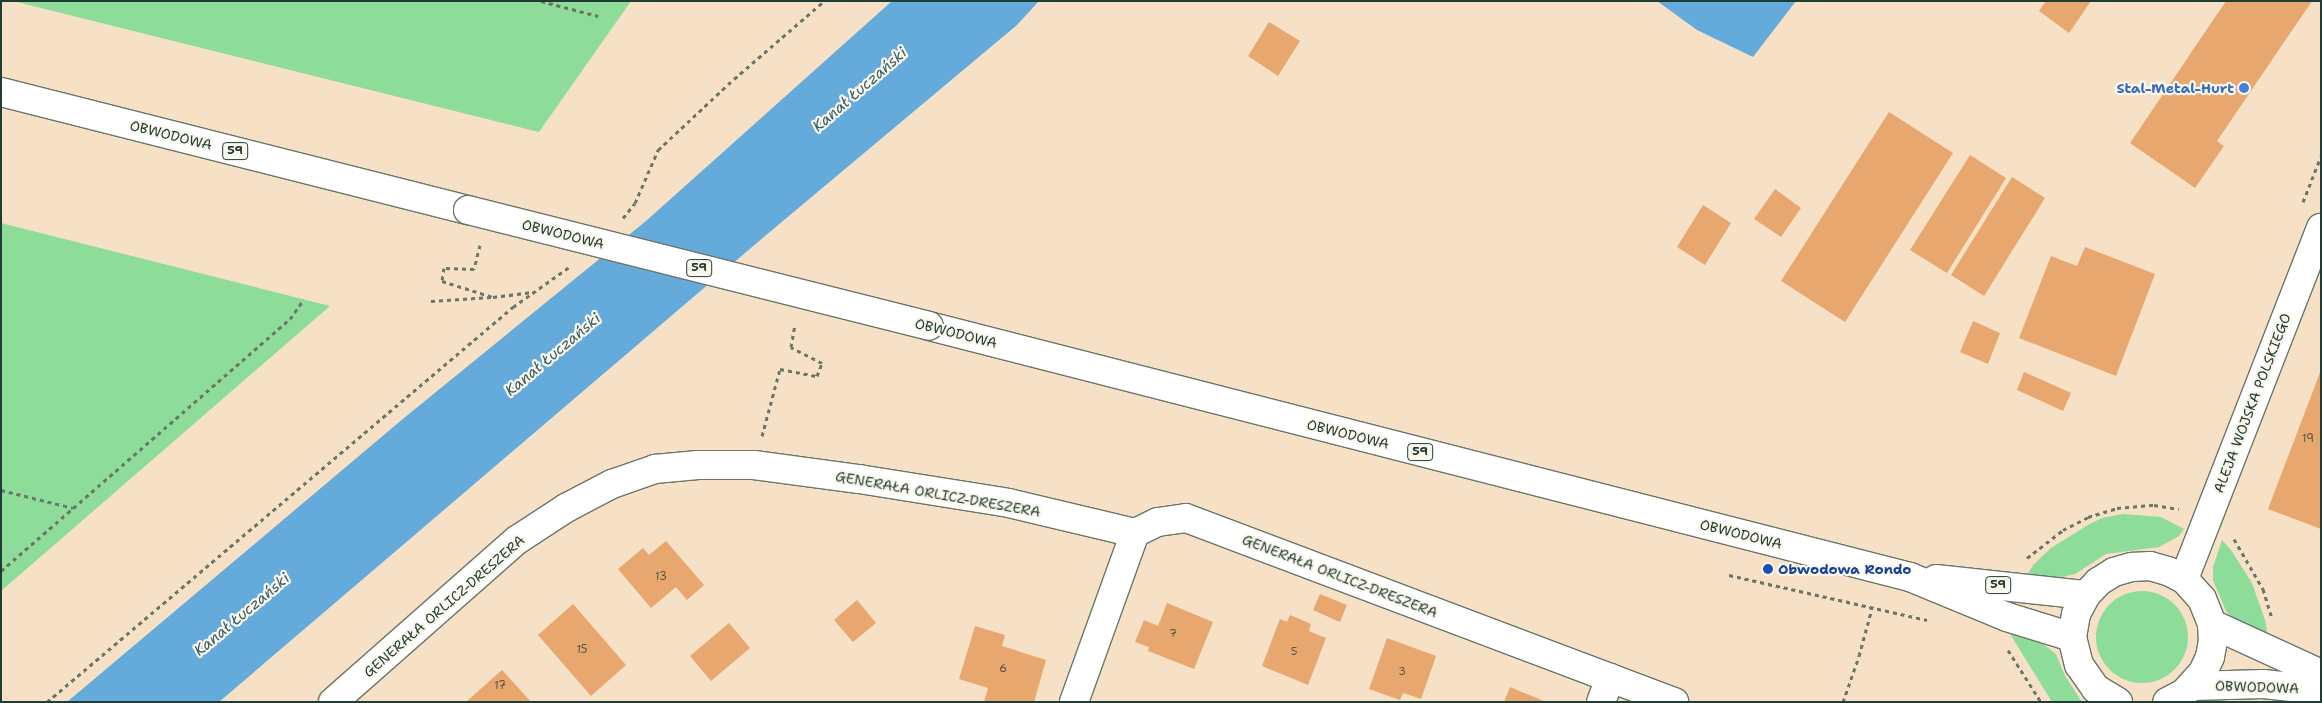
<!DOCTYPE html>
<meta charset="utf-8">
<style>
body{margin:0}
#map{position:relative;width:2322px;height:703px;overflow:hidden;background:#f6e0c6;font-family:"Shantell Sans",sans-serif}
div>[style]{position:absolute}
.green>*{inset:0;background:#8ddc9a}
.round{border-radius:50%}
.water>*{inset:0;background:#64abdb}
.building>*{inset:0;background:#e8a76f}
.path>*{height:3px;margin-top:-1.5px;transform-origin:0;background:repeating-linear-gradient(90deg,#6a7667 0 4px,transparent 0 8px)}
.roads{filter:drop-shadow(1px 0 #6a7667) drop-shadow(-1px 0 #6a7667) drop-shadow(0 1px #6a7667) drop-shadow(0 -1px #6a7667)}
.minor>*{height:28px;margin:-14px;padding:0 14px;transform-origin:14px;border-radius:14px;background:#fff}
.primary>*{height:28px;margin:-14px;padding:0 14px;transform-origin:14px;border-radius:14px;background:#fff}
.bridges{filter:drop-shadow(1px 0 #6a7667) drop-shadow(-1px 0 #6a7667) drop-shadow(0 1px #6a7667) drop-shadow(0 -1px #6a7667)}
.primary-bridge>*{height:28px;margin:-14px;padding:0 14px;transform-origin:14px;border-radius:14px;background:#fff}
.dots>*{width:14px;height:14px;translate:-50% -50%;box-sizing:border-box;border:2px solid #fbf7ec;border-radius:50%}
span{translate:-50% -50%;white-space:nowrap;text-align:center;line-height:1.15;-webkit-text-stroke:4.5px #fbf7ec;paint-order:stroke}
.number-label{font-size:11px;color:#515843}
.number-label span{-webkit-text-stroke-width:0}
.shield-label span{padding:1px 4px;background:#fbf7ec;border:1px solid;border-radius:4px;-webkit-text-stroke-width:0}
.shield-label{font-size:12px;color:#1f3d34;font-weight:700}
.shop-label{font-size:14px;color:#366cbe;font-weight:700}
.right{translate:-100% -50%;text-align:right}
.street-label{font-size:14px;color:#1f3d34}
.transit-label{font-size:14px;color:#164399;font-weight:700}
.left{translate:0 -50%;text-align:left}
.water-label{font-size:15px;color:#345e66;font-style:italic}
.frame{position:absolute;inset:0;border:2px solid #1f3d34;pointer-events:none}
</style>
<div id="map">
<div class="green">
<i style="clip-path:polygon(13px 1px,631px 1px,539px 132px)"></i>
<i style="clip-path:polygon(1px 223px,330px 306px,1px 591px)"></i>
<i style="clip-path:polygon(2123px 514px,2161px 517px,2184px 529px,2179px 536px,2159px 547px,2106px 554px,2075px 574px,2058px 578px,2027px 576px,2033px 565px,2051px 548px,2088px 525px,2102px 518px)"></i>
<i style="clip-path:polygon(2222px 540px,2231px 550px,2252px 583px,2265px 620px,2267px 631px,2266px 639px,2233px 619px,2226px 611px,2213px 580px,2213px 567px)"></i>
<i class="round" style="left:2096px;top:591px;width:92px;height:92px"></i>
<i style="clip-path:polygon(2024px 630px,2056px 654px,2065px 676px,2082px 702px,2052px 702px,2010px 634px)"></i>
</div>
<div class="water">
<i style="clip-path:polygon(892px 1px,1039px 1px,1017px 25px,752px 247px,219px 702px,67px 702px,404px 418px,646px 221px)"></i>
<i style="clip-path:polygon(1657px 1px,1796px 1px,1753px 57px,1697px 30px)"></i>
</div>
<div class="building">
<i style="clip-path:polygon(2046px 1px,2091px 1px,2069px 33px,2039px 11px)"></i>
<i style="clip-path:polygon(2226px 1px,2312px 1px,2217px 141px,2224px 146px,2195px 188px,2130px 143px)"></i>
<i style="clip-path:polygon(1269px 22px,1300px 41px,1278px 76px,1248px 56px)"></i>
<i style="clip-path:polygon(1889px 112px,1953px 153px,1845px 322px,1781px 281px)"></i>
<i style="clip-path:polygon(1970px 155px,2006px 178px,1947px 273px,1910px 250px)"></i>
<i style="clip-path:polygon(2012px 177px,2045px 198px,1984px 296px,1951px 275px)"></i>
<i style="clip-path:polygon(1775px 189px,1801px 208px,1781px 237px,1754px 219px)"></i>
<i style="clip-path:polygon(1703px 205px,1731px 223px,1705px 265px,1677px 247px)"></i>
<i style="clip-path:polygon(2085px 247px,2155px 274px,2116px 376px,2019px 338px,2051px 256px,2077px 266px)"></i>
<i style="clip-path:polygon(1973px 321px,2000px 333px,1988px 364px,1960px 352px)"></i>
<i style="clip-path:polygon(2321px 370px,2321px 529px,2268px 509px)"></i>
<i style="clip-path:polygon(2024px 372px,2071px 393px,2063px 411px,2017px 390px)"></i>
<i style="clip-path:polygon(666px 541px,704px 585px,687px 600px,676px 587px,651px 608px,618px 569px,643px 548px,649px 555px)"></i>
<i style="clip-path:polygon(1320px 594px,1347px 605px,1340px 622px,1313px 610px)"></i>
<i style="clip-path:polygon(857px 600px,876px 623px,853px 642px,834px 620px)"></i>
<i style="clip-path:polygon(1167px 603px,1213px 622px,1194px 669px,1148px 651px,1149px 647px,1135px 642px,1144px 620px,1158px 626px)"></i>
<i style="clip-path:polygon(573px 604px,626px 665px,591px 696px,538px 635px)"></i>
<i style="clip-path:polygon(1290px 615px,1311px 624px,1309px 631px,1326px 638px,1308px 685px,1262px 666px,1280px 619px,1287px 622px)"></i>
<i style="clip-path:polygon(729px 623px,750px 648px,711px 681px,690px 656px)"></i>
<i style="clip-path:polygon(975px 626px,1005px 635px,1002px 646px,1046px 660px,1034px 702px,984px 702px,988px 688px,959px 679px)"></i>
<i style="clip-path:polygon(1387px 638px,1436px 656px,1421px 699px,1403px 693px,1400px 700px,1369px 689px)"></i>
<i style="clip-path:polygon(502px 670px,531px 702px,466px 702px)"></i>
<i style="clip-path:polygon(1510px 687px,1546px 702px,1504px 702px)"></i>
</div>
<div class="path">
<i style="left:541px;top:1px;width:59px;rotate:14.7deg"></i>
<i style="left:2303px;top:202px;width:49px;rotate:-68.6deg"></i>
<i style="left:623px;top:218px;width:19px;rotate:-51deg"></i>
<i style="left:635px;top:203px;width:58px;rotate:-66.5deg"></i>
<i style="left:658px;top:150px;width:104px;rotate:-43.1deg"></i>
<i style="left:734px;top:79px;width:119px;rotate:-40.9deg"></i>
<i style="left:480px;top:245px;width:25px;rotate:104deg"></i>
<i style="left:474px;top:269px;width:30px;rotate:-178deg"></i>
<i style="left:444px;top:268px;width:13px;rotate:99deg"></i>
<i style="left:442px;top:281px;width:53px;rotate:17.4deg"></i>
<i style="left:493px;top:297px;width:40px;rotate:-7.1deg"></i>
<i style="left:431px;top:301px;width:60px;rotate:-3.8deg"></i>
<i style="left:762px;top:436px;width:69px;rotate:-75deg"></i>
<i style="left:780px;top:369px;width:38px;rotate:11deg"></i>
<i style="left:817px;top:376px;width:14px;rotate:-69deg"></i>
<i style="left:822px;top:363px;width:35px;rotate:-153deg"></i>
<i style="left:791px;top:347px;width:22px;rotate:-80deg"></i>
<i style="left:1px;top:490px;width:74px;rotate:14deg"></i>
<i style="left:2234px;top:539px;width:58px;rotate:59.9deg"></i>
<i style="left:2263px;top:589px;width:28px;rotate:73deg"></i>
<i style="left:2027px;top:558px;width:46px;rotate:-37.9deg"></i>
<i style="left:2063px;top:530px;width:28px;rotate:-27deg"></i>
<i style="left:2088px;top:517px;width:30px;rotate:-17deg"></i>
<i style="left:2117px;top:508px;width:37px;rotate:-5deg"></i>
<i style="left:2154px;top:505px;width:25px;rotate:9deg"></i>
<i style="left:1px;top:571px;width:383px;rotate:-41.1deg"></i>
<i style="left:290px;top:319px;width:24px;rotate:-55deg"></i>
<i style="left:1729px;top:575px;width:203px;rotate:12.8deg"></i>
<i style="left:2008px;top:650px;width:62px;rotate:57.6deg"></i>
<i style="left:47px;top:702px;width:611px;rotate:-40.29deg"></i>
<i style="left:513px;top:307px;width:69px;rotate:-35.5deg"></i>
<i style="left:1843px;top:702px;width:49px;rotate:-70.8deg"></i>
<i style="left:1859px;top:656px;width:50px;rotate:-74.8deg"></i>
</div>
<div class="roads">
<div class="minor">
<i style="left:2184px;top:579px;width:377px;rotate:-68.7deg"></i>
<i style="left:333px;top:702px;width:245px;rotate:-41.4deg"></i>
<i style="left:517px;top:540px;width:59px;rotate:-33.1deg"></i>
<i style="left:566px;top:508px;width:52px;rotate:-27.6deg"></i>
<i style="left:612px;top:484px;width:46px;rotate:-19.2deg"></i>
<i style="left:655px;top:469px;width:43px;rotate:-5.3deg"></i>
<i style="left:698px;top:465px;width:56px"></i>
<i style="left:754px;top:465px;width:106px;rotate:7.6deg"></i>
<i style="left:859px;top:479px;width:152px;rotate:9.1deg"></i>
<i style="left:1009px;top:503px;width:130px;rotate:13.4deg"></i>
<i style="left:1135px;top:533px;width:25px;rotate:-26deg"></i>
<i style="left:1158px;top:522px;width:28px;rotate:-8deg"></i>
<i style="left:1186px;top:518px;width:522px;rotate:20.66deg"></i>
<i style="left:1074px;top:702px;width:180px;rotate:-70.2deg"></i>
<i style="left:1601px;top:702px;width:26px;rotate:-69deg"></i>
</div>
<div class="primary">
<i style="left:1px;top:92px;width:482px;rotate:14.2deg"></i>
<i style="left:929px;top:326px;width:1013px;rotate:14.35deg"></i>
<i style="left:1910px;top:577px;width:105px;rotate:22.4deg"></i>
<i style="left:2007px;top:617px;width:68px;rotate:17.1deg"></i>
<i style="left:1936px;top:579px;width:151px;rotate:6.1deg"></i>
<i style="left:2212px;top:624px;width:120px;rotate:24.6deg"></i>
<i style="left:2193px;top:686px;width:70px;rotate:-1.6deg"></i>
<i style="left:2263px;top:684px;width:58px;rotate:5.9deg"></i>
<i style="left:2118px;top:702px;width:26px;rotate:-149deg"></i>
<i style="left:2096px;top:689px;width:29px;rotate:-125deg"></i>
<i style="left:2079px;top:665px;width:29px;rotate:-104deg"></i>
<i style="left:2072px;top:637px;width:23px;rotate:-80deg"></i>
<i style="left:2076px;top:614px;width:21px;rotate:-62deg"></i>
<i style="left:2086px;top:595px;width:18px;rotate:-47deg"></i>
<i style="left:2098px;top:582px;width:19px;rotate:-32deg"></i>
<i style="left:2114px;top:572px;width:19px;rotate:-16deg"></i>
<i style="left:2132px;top:567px;width:18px;rotate:-3deg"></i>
<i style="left:2150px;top:566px;width:19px;rotate:16deg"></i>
<i style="left:2168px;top:571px;width:18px;rotate:27deg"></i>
<i style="left:2184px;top:579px;width:27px;rotate:48deg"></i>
<i style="left:2202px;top:599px;width:27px;rotate:68deg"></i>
<i style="left:2212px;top:624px;width:17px;rotate:87deg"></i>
<i style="left:2213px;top:641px;width:16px;rotate:101deg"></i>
<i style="left:2210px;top:657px;width:17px;rotate:115deg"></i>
<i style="left:2203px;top:672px;width:28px;rotate:132deg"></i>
<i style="left:2184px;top:693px;width:19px;rotate:152deg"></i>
</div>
</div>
<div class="bridges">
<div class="primary-bridge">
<i style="left:468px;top:210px;width:475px;rotate:14.1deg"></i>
</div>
</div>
<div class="dots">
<i style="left:2244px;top:88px;background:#3f7fe0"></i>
<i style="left:1768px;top:569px;background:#1a4fb4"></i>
</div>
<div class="number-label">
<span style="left:2308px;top:439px">19</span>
<span style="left:661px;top:577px">13</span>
<span style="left:1173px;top:634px">7</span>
<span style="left:582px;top:650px">15</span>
<span style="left:1294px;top:652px">5</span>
<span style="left:1003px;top:669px">6</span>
<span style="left:1402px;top:672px">3</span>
<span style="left:500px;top:686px">17</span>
</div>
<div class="shield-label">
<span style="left:235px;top:151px">59</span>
<span style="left:699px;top:268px">59</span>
<span style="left:1420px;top:452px">59</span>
<span style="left:1998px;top:585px">59</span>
</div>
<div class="shop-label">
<span class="right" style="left:2234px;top:88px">Stal-Metal-Hurt</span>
</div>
<div class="street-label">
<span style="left:171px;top:135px;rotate:14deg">OBWODOWA</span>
<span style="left:563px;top:234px;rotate:14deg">OBWODOWA</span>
<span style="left:956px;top:333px;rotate:14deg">OBWODOWA</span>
<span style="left:2252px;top:403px;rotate:-69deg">ALEJA WOJSKA POLSKIEGO</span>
<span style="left:1348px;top:434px;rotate:14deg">OBWODOWA</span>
<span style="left:938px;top:494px;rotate:10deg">GENERAŁA ORLICZ-DRESZERA</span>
<span style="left:1741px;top:534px;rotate:14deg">OBWODOWA</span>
<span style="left:1340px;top:576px;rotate:21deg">GENERAŁA ORLICZ-DRESZERA</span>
<span style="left:444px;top:606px;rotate:-41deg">GENERAŁA ORLICZ-DRESZERA</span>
<span style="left:2257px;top:687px;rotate:2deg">OBWODOWA</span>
</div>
<div class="transit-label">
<span class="left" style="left:1778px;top:569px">Obwodowa Rondo</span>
</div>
<div class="water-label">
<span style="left:860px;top:90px;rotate:-41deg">Kanał Łuczański</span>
<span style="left:553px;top:355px;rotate:-40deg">Kanał Łuczański</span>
<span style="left:242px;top:615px;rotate:-40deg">Kanał Łuczański</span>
</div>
<div class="frame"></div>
</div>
